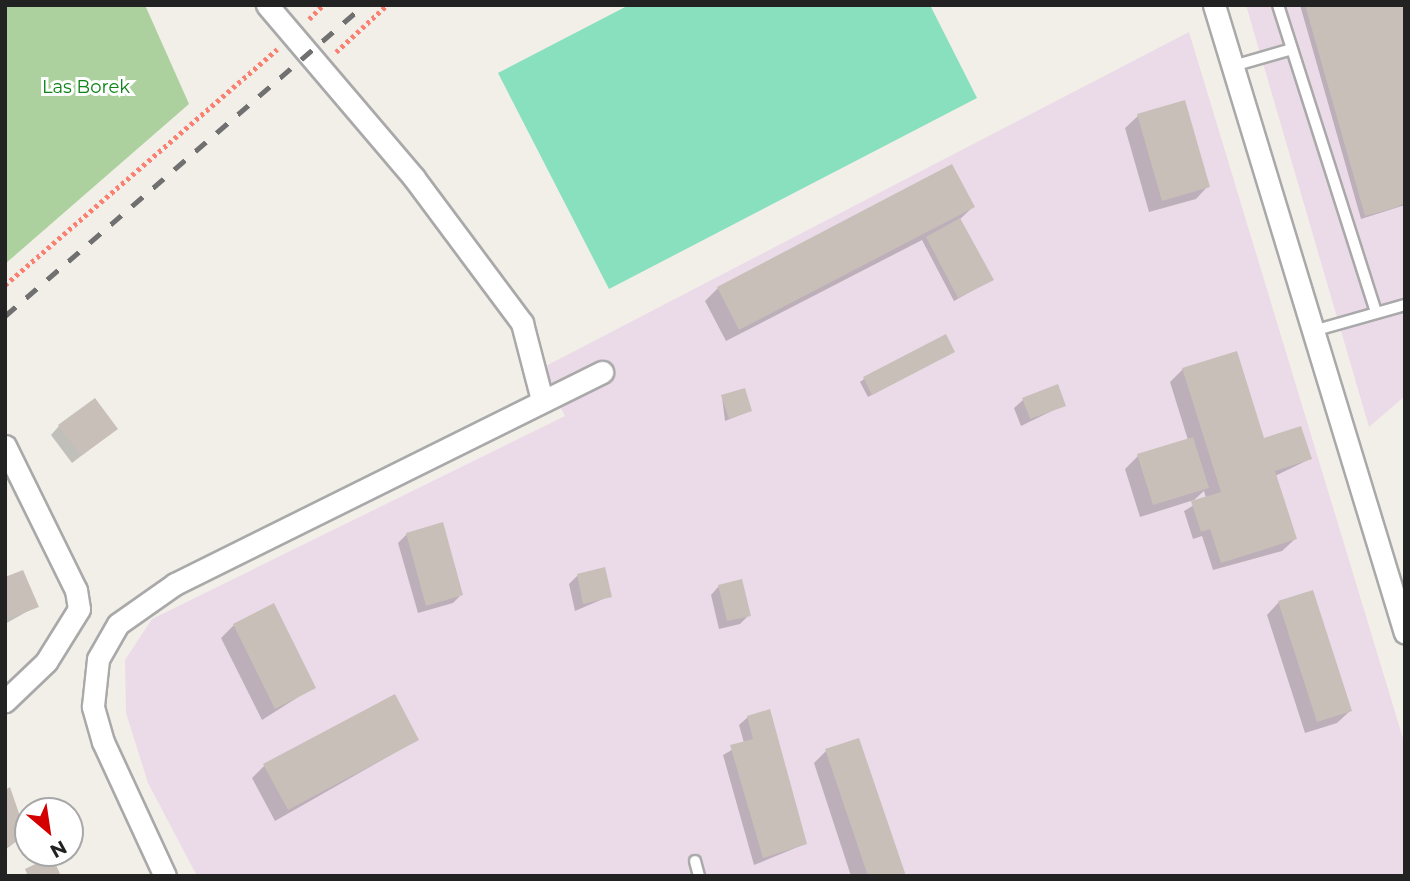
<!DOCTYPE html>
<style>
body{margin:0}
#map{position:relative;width:1410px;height:881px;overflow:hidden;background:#f2efe9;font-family:Montserrat,sans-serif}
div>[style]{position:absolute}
.industrial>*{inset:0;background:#ebdbe8}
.forest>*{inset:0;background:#add19e}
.pitch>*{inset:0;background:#88e0be}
.shadow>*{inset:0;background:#0003}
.building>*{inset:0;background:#c7bfb8}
.path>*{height:4.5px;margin-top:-2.25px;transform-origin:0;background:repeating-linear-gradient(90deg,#fa8072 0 3.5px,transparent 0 7px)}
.roads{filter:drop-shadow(2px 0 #a9a9a9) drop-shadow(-2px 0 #a9a9a9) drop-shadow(0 2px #a9a9a9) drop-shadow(0 -2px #a9a9a9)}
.service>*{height:10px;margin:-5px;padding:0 5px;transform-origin:5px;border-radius:5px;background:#fff}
.minor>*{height:21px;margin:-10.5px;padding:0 10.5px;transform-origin:10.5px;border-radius:10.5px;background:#fff}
.rail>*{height:5px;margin-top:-2.5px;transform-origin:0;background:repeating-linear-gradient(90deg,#707070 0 14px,transparent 0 28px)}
span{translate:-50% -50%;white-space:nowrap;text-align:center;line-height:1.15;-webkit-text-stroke:6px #fff;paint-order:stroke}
.park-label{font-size:18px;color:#0c8416}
.frame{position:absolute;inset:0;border:7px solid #222;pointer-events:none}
.north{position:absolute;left:14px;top:797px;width:70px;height:70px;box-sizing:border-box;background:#fff;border:2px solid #a7a7a7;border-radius:50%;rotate:151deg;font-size:19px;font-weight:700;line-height:28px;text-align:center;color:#222}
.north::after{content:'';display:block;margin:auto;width:24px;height:32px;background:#d40000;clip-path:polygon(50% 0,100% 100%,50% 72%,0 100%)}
</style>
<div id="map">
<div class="industrial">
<i style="clip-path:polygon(1246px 5px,1405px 5px,1405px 396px,1369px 427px)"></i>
<i style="clip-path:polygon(1189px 32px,1405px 745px,1405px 876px,197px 876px,148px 783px,126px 713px,125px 660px,152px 619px,565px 416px,540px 369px)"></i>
</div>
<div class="forest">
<i style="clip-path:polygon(5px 5px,145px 5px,189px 104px,5px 264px)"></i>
</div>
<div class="pitch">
<i style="clip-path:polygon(629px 5px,930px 5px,977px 98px,609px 289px,498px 73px)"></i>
</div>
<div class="shadow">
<i style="clip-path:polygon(1300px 5px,1405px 5px,1405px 205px,1361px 219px)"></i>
<i style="clip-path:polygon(1138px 116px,1208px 186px,1196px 199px,1149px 212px,1125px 128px)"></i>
<i style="clip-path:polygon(973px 207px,959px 220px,991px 280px,954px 301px,922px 240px,726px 341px,705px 301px,718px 288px)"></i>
<i style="clip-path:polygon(953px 352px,868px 397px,860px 382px,864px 379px)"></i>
<i style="clip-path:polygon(1183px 369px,1263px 440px,1310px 459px,1275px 476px,1295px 539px,1282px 551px,1213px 570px,1202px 536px,1193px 539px,1184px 511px,1206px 498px,1204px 491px,1194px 500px,1140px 517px,1125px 469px,1138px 456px,1188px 440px,1170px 382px)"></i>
<i style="clip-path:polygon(722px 397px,750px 411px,725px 421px)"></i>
<i style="clip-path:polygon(1023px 400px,1064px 405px,1021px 426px,1014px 408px)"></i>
<i style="clip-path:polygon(59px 426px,116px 429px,72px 463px,51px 435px)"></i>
<i style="clip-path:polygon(407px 534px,461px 595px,453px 603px,418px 613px,398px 543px)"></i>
<i style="clip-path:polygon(577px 576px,610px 596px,575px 611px,569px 584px)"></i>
<i style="clip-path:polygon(5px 579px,37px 606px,5px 624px)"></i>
<i style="clip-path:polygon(719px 586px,749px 615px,740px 624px,719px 629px,711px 595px)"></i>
<i style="clip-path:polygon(1279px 602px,1350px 711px,1337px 723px,1305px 733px,1267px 615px)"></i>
<i style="clip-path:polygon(234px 625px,314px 687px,262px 720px,221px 638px)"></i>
<i style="clip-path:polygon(748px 717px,805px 844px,754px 865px,723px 755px,744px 743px,739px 725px)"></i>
<i style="clip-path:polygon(417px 740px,275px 821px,252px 778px,264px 766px)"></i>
<i style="clip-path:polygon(826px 751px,904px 876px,851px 876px,814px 763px)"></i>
</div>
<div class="building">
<i style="clip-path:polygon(1305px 5px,1405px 5px,1405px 203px,1394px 208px,1365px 216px)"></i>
<i style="clip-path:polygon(1185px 100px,1210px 187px,1162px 201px,1137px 114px)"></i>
<i style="clip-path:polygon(952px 164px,975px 207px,739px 330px,717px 287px)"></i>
<i style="clip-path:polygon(960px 218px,994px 280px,958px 298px,926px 237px)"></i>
<i style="clip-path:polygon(946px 334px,955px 352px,872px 395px,863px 377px)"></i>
<i style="clip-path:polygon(1237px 351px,1264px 438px,1301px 426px,1312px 459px,1275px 471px,1297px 539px,1221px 563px,1210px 529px,1201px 532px,1191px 501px,1221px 492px,1182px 368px)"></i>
<i style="clip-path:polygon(1058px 384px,1066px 406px,1030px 419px,1022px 398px)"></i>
<i style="clip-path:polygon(745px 388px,752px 411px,729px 419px,721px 395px)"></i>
<i style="clip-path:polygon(95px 398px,118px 429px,81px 456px,58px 425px)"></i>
<i style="clip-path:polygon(1193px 437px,1209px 488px,1153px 505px,1137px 454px)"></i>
<i style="clip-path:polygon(443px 522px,463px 595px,426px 606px,406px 533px)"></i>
<i style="clip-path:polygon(605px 567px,612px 597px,583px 604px,577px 574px)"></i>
<i style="clip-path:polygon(23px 570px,39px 607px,5px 620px,5px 577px)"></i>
<i style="clip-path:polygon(742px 579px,751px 616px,727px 621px,718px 585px)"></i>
<i style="clip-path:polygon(1313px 590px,1352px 711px,1317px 722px,1278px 601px)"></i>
<i style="clip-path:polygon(274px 603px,316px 688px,275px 709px,233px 624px)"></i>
<i style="clip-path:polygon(395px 694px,419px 740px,288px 810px,263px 764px)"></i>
<i style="clip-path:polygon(770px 709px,807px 844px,763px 858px,730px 745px,753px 739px,747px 716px)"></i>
<i style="clip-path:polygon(859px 738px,906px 876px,868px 876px,825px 749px)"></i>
<i style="clip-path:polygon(10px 787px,26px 834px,5px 850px,5px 790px)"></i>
<i style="clip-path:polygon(52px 856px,61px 876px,28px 876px,25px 869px)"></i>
</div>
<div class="path">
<i style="left:309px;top:19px;width:20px;rotate:-45deg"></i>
<i style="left:336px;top:52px;width:69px;rotate:-42.7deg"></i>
<i style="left:5px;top:285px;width:360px;rotate:-40.9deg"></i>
</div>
<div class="roads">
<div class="service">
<i style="left:1278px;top:5px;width:323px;rotate:72.3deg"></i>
<i style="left:1233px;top:66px;width:61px;rotate:-16.1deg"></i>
<i style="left:1313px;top:331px;width:96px;rotate:-15.8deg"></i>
<i style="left:695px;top:861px;width:16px;rotate:75deg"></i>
</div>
<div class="minor">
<i style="left:267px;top:5px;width:227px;rotate:49.6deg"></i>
<i style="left:414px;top:178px;width:181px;rotate:53.3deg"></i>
<i style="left:522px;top:323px;width:80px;rotate:75.4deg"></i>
<i style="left:1214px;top:5px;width:656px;rotate:73.08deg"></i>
<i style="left:5px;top:446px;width:161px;rotate:63.8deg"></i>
<i style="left:76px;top:590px;width:19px;rotate:81deg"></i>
<i style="left:79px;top:609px;width:62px;rotate:121.9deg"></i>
<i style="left:46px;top:662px;width:57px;rotate:136.4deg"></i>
<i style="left:165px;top:876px;width:148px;rotate:-114.8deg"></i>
<i style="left:103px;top:742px;width:37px;rotate:-106deg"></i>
<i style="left:93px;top:706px;width:47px;rotate:-83.9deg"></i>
<i style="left:98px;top:659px;width:40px;rotate:-60.3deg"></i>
<i style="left:118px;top:624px;width:70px;rotate:-35.1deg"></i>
<i style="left:175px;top:584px;width:477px;rotate:-26.4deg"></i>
</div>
</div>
<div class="rail">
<i style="left:5px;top:316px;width:475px;rotate:-40.9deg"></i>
</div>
<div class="park-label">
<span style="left:86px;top:87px">Las Borek</span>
</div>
<div class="frame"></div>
<div class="north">N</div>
</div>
